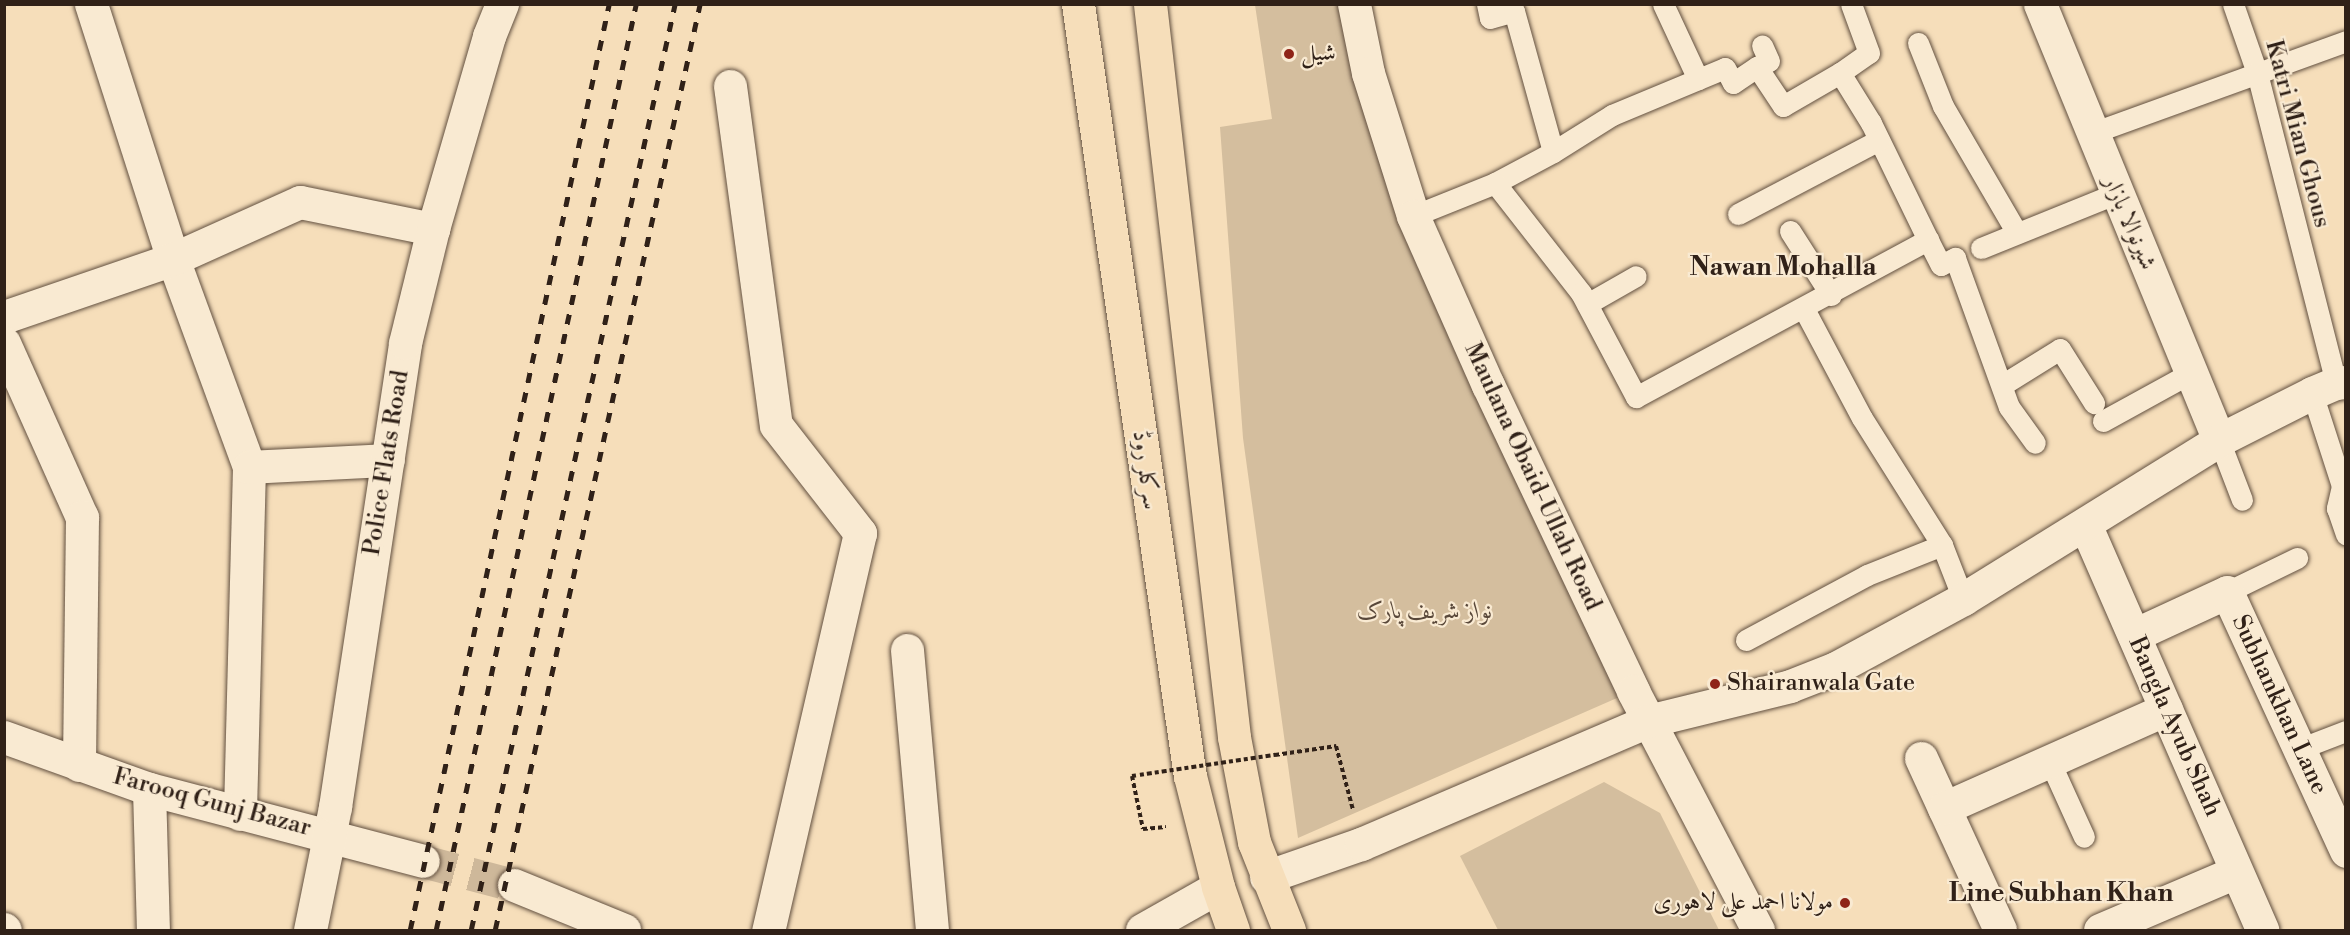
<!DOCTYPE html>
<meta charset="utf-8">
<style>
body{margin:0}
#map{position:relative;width:2350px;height:935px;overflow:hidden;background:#f6deba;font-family:"Libre Bodoni",Amiri,serif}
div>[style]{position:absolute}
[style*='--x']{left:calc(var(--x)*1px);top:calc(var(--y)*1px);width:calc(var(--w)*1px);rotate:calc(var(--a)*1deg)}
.green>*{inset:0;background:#d4be9e}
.street-tunnel>*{height:33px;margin-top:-16.5px;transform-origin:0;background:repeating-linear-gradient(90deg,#ceb89a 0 33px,transparent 0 49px)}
.path>*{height:4px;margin-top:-2px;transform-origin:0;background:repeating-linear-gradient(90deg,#302118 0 4.5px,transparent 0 7.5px)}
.roads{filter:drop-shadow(0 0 2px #625040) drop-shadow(0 0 2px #625040)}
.lane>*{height:21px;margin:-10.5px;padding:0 10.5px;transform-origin:10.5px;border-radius:10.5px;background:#f9ead2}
.street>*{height:33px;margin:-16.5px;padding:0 16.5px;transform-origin:16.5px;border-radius:16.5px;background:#f9ead2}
.secondary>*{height:33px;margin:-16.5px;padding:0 16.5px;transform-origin:16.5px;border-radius:16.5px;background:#f9ead2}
.primary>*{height:33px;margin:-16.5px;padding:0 16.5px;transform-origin:16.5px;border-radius:16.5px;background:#f6deba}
.rail>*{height:4.5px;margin-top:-2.25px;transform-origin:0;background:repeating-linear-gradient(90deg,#302118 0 10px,transparent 0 20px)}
.path-bridge>*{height:4px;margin-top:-2px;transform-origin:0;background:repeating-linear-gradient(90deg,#302118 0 4.5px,transparent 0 7.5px)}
.dots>*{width:16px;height:16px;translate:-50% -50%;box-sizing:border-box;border:3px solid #f9ead2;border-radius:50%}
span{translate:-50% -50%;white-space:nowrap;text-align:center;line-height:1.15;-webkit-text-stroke:4.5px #f9ead2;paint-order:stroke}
.poi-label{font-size:24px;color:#302118}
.left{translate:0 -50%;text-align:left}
.right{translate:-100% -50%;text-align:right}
.street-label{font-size:24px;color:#302118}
.park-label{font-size:24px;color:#59483a;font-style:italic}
.neighbourhood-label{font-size:26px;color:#302118;font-weight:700}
.frame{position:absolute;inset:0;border:6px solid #302118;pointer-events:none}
</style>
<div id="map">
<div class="green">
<div style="clip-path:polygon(1255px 5px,1354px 5px,1413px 216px,1633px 691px,1298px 838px,1243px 438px,1220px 127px,1272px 119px)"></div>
<div style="clip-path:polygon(1604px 782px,1660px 813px,1719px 930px,1498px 930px,1460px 856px)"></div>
</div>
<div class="street-tunnel">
<div style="--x:423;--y:861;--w:94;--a:14.8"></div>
</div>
<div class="path">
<div style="--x:1275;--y:755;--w:62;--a:-8.4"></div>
<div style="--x:1336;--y:746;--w:66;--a:75.1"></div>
<div style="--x:1132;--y:776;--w:54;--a:78.3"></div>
<div style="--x:1143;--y:829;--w:23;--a:-5"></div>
</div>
<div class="roads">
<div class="lane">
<div style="--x:1487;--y:4;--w:14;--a:78"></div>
<div style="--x:1490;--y:18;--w:25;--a:-16"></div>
<div style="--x:1514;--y:11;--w:146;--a:74.5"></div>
<div style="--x:1663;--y:4;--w:83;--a:65"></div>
<div style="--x:2233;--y:4;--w:73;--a:70.8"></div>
<div style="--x:2257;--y:73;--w:320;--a:75.7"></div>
<div style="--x:1918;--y:43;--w:68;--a:68.4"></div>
<div style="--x:1943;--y:106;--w:147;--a:59.8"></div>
<div style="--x:1757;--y:67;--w:13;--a:-27"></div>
<div style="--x:1769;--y:61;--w:17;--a:-114"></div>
<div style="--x:1840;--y:73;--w:35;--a:-35"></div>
<div style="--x:1869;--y:53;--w:52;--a:-110.2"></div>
<div style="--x:2092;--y:133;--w:270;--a:-19.9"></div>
<div style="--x:1495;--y:183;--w:66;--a:-28.1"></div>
<div style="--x:1553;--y:152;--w:70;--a:-32.1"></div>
<div style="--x:1612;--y:115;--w:122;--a:-22.6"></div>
<div style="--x:1725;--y:68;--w:17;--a:62"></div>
<div style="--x:1733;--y:83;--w:29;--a:-34"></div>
<div style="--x:1757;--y:67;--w:47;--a:56.3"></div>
<div style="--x:1783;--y:106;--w:66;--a:-30.1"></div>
<div style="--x:1840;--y:73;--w:59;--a:58.2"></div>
<div style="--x:1871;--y:123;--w:130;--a:64"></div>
<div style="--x:1738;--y:214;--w:159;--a:-27.7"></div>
<div style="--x:1413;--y:216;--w:88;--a:-21.9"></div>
<div style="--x:1495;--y:183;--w:140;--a:52"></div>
<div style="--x:1581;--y:293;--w:118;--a:62.1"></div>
<div style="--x:1636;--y:397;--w:332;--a:-28.3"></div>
<div style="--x:1928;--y:240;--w:28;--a:63"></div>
<div style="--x:1941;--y:265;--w:16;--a:-27"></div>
<div style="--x:1955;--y:258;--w:158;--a:70.1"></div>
<div style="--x:2009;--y:407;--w:44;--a:54.2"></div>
<div style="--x:1790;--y:231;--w:76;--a:57.4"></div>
<div style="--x:1981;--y:248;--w:147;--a:-22"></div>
<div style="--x:1587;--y:304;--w:56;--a:-29.7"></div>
<div style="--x:1804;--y:309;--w:123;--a:62"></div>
<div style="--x:1862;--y:418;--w:150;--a:57.8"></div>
<div style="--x:1942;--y:545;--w:58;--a:68.7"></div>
<div style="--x:2002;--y:385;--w:68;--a:-31.8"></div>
<div style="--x:2060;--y:349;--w:64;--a:57.8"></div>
<div style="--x:2312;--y:393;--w:98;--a:72.1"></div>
<div style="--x:2342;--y:486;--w:23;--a:103"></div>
<div style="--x:2337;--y:508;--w:28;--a:71"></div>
<div style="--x:2103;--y:421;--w:102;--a:-28.8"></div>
<div style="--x:2219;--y:440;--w:64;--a:69"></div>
<div style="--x:2227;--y:592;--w:78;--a:-25.9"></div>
<div style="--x:1746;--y:640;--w:137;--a:-28.2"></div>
<div style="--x:1867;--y:575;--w:81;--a:-21.8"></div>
<div style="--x:2299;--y:749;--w:50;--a:-21"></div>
<div style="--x:2050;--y:762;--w:82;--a:65.6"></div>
</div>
<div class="street">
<div style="--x:91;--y:4;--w:268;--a:72.2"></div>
<div style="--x:173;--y:259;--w:221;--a:69.9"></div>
<div style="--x:249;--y:467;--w:347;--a:91.5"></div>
<div style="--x:1354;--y:4;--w:70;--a:78.5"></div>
<div style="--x:1368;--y:73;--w:150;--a:72.5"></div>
<div style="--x:1413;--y:216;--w:185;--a:66.1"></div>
<div style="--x:1488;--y:385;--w:339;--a:64.6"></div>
<div style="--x:1633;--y:691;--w:270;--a:62.4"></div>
<div style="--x:2040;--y:4;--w:471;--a:67.7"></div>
<div style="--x:730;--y:86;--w:342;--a:82.3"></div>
<div style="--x:776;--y:425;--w:137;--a:52.1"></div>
<div style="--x:860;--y:533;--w:408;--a:103"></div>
<div style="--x:4;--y:317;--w:179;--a:-18.9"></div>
<div style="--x:173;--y:259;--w:139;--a:-24.2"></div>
<div style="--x:300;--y:202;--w:136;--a:11.5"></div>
<div style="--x:4;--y:343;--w:191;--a:65.9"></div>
<div style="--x:82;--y:517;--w:248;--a:90.7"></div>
<div style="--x:249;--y:467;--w:139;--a:-2.9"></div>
<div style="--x:2085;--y:524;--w:443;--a:66.4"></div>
<div style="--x:2134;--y:635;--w:102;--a:-24.8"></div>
<div style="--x:2227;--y:592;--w:285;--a:65.3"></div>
<div style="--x:907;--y:650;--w:281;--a:84.9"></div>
<div style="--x:4;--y:737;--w:154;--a:19.7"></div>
<div style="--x:149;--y:789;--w:283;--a:14.7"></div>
<div style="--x:1921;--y:758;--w:189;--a:65.3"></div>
<div style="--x:149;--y:789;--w:141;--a:88.4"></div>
<div style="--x:1944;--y:808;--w:243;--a:-24"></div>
<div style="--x:1266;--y:877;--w:101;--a:-19.2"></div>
<div style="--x:1361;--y:844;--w:312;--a:-23.2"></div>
<div style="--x:1648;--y:721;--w:146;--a:-13.8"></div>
<div style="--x:1790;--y:686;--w:49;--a:-21.4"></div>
<div style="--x:1836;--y:668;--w:145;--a:-28.5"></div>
<div style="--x:1963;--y:599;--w:301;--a:-31.8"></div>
<div style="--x:2219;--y:440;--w:104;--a:-26.8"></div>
<div style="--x:2312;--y:393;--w:26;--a:-23"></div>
<div style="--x:2336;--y:383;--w:10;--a:-6"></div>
<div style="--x:514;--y:885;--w:119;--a:22.2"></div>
<div style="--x:4;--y:929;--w:1;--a:45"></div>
<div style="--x:1142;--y:930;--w:87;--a:-29.5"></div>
<div style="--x:2100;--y:930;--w:148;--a:-23.1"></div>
</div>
<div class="secondary">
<div style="--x:310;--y:930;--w:126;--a:-78.5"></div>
<div style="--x:335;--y:807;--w:469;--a:-81.4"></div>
<div style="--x:405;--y:343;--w:117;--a:-76.2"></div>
<div style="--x:433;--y:229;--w:201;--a:-73.8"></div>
<div style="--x:489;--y:36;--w:35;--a:-68"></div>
</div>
<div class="primary">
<div style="--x:1078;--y:4;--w:780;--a:81.75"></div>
<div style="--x:1190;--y:776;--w:114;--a:75.8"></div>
<div style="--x:1218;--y:887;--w:46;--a:70.8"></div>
<div style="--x:1150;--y:4;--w:738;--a:83.46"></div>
<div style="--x:1234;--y:737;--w:107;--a:79.2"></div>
<div style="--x:1254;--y:842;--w:95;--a:68.3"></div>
</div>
</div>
<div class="rail">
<div style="--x:410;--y:930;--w:947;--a:-77.87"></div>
<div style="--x:436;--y:930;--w:947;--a:-77.81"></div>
<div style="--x:471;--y:930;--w:948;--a:-77.58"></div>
<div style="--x:495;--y:930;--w:948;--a:-77.52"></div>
</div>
<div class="path-bridge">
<div style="--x:1132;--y:776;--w:145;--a:-8.4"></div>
</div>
<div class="dots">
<div style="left:1289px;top:54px;background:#8f2418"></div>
<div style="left:1715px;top:684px;background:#8f2418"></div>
<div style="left:1845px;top:903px;background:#8f2418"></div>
</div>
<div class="poi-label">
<span class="left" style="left:1301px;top:54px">شیل</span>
<span class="left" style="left:1727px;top:684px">Shairanwala Gate</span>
<span class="right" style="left:1833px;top:903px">مولانا احمد علی لاہوری</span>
</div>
<div class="street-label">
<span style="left:2297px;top:134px;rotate:75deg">Katri Mian Ghous</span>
<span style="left:2129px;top:223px;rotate:67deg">شیرنوالا بازار</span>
<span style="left:387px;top:463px;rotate:-81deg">Police Flats Road</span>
<span style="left:1145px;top:470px;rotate:82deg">سرکلر روڈ</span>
<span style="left:1532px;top:477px;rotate:65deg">Maulana Obaid-Ullah Road</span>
<span style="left:2279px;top:705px;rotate:65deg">Subhankhan Lane</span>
<span style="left:2174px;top:727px;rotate:66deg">Bangla Ayub Shah</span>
<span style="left:212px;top:803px;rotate:15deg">Farooq Gunj Bazar</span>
</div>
<div class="park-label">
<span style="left:1425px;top:612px">نواز شریف پارک</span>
</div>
<div class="neighbourhood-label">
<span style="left:1783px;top:268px">Nawan Mohalla</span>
<span style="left:2061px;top:894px">Line Subhan Khan</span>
</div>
<div class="frame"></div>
</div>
